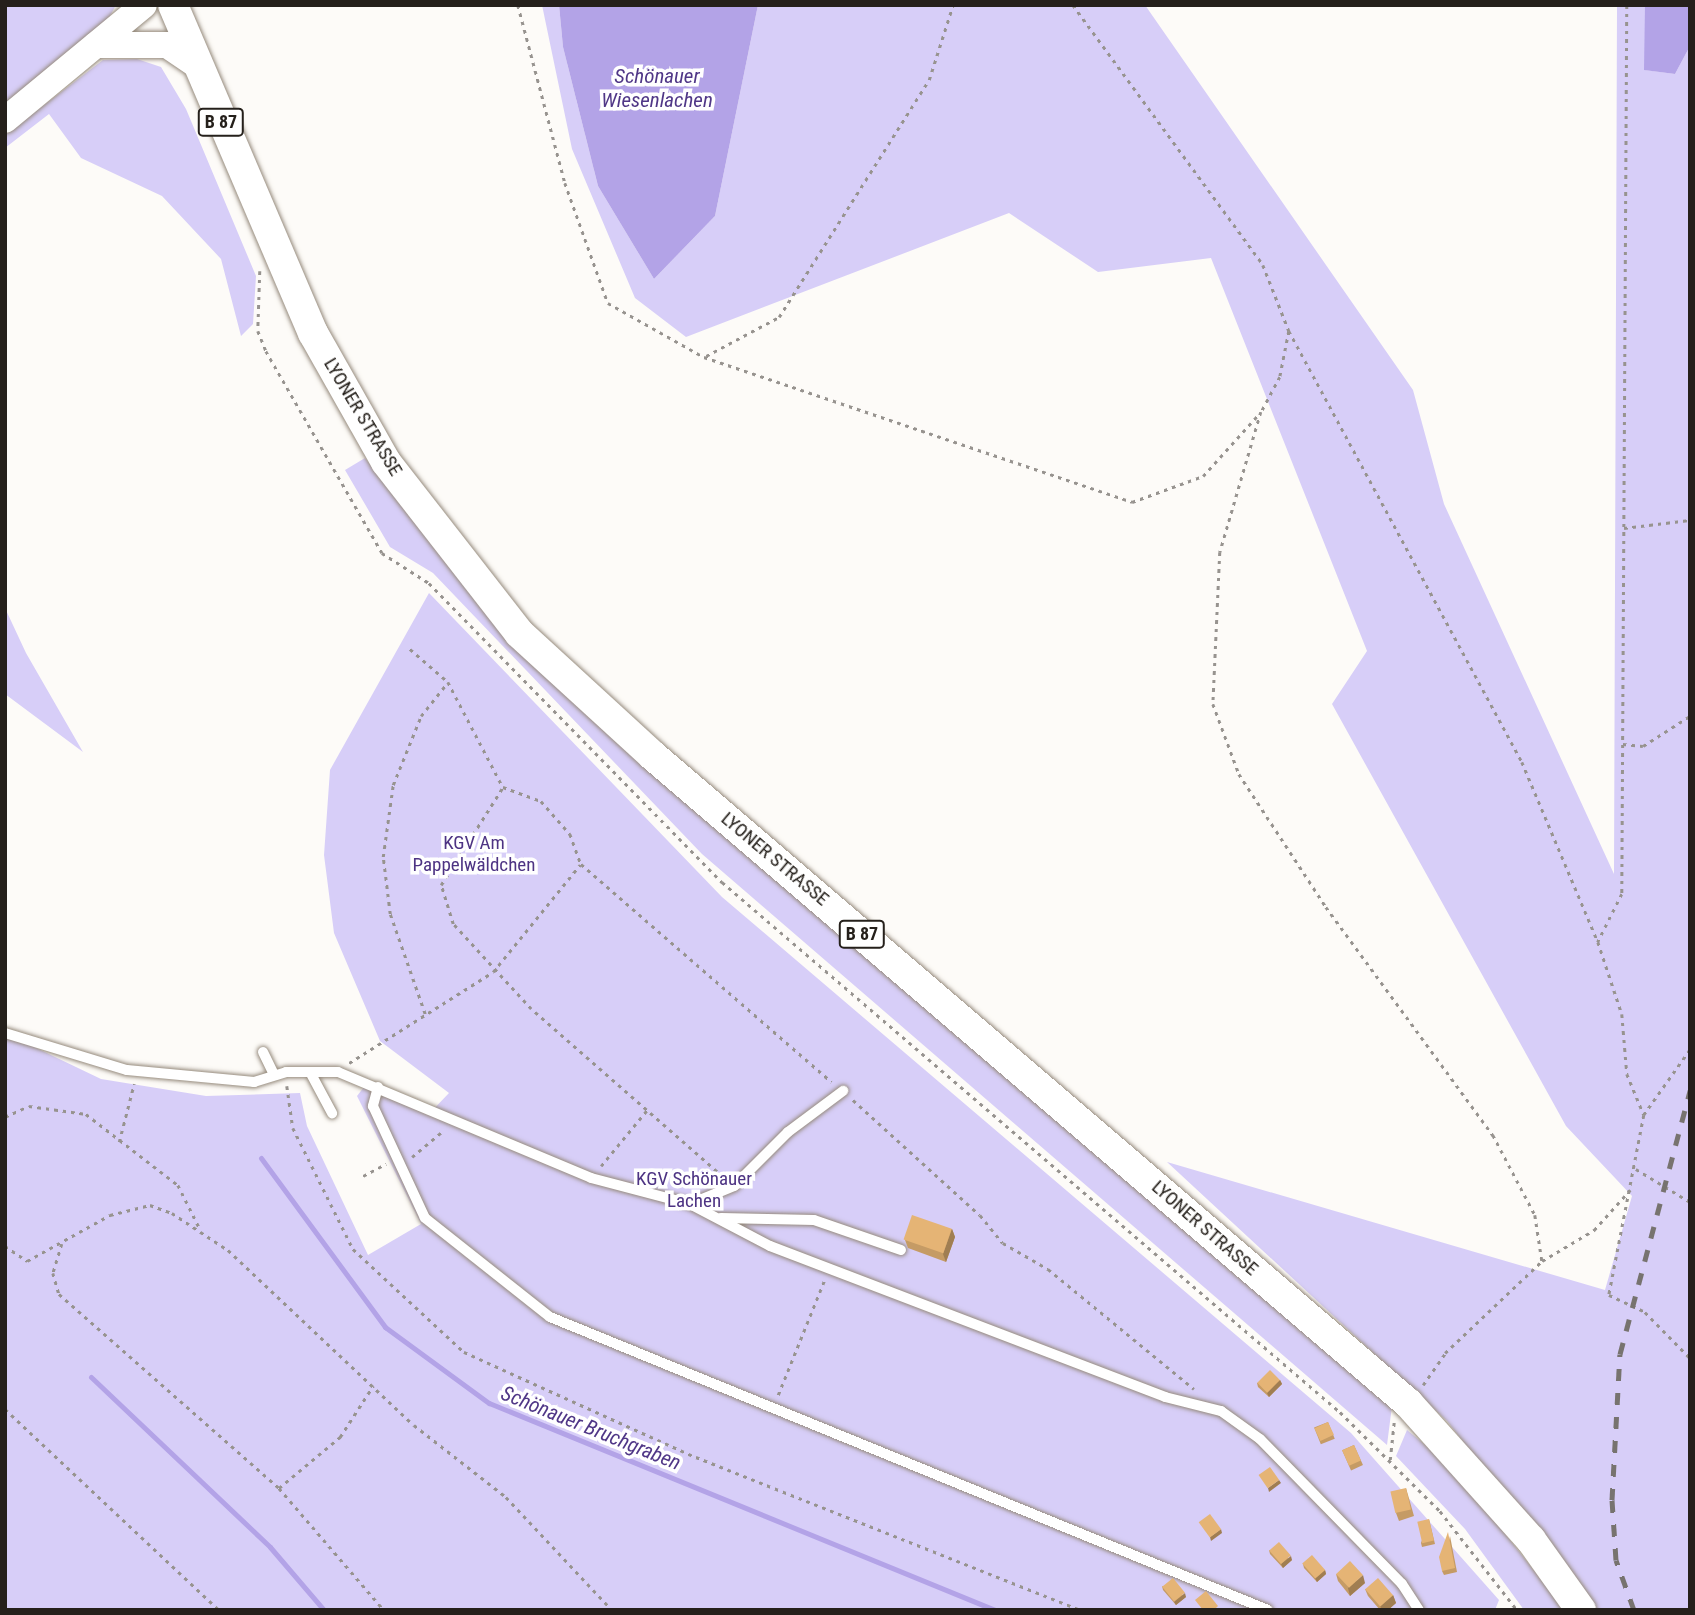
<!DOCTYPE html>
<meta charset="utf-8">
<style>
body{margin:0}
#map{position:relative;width:1695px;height:1615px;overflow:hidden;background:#fdfbf8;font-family:"Roboto Condensed",sans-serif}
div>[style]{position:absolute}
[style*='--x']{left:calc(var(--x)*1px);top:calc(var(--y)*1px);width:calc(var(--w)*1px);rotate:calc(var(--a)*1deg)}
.green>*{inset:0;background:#d7cef8}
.water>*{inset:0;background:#b3a3e7}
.stream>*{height:5px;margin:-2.5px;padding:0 2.5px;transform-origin:2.5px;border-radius:2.5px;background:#b3a3e7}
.path>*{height:2.5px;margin-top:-1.25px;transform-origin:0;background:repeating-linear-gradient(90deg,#97938f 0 3.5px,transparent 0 8.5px)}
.roads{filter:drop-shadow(0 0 2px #968b7d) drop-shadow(0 0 2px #968b7d)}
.lane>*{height:10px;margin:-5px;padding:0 5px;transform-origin:5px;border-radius:5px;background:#fff}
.secondary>*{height:26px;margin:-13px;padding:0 13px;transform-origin:13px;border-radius:13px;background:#fff}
.primary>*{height:30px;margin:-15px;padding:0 15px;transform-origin:15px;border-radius:15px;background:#fff}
.rail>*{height:5px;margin-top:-2.5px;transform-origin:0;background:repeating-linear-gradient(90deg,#77736f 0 12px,transparent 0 24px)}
.wall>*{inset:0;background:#c59b65;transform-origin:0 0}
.shaded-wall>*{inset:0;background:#a07e52}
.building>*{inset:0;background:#e5b475;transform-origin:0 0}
span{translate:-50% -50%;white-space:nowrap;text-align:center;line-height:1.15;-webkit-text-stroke:7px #fff;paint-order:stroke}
.shield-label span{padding:2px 5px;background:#fff;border:2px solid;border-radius:5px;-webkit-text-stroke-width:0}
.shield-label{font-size:18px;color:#25201b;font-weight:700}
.street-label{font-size:19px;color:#25201b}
.park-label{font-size:19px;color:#4d3383}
.water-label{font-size:21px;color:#503787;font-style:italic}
.frame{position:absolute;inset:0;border:7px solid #25201b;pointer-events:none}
</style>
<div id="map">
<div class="green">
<div style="clip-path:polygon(5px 5px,116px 5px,105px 25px,5px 103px)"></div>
<div style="clip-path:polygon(542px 5px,559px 5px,563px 47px,598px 186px,654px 279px,715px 216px,758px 5px,1145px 5px,1413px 390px,1444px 504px,1614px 874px,1617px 5px,1645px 5px,1645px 70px,1675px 74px,1690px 46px,1690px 1610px,1595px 1610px,1447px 1421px,1167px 1162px,1605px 1290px,1632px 1196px,1566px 1126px,1332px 704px,1367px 651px,1211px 258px,1098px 272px,1009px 213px,686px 337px,635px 298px,572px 149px)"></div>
<div style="clip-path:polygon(137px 59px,161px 67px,186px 109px,256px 276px,253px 324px,241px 336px,221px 259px,162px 196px,81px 158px,49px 114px,5px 148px,5px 135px,103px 60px)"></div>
<div style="clip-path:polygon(365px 458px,475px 599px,1392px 1406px,1387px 1445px,702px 854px,433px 573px,390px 547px,345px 470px)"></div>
<div style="clip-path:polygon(429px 593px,722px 897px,1351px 1433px,1499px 1600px,1495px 1610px,5px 1610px,5px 1033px,101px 1079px,206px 1096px,300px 1093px,307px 1126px,368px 1255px,421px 1224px,357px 1096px,364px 1087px,428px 1115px,449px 1093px,380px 1041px,334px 933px,324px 855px,330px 770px)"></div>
<div style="clip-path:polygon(5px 608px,26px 653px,83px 752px,5px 694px)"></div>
<div style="clip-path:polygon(1407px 1430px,1453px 1468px,1565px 1610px,1524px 1610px,1465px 1529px,1396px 1456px)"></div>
</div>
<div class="water">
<div style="clip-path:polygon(559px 5px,758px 5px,715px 216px,654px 279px,598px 186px,563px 47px)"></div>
<div style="clip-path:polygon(1645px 5px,1690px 5px,1690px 46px,1675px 74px,1644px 70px)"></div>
</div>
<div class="stream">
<div style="--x:261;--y:1158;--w:210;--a:53.7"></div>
<div style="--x:385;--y:1327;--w:129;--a:36.2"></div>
<div style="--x:489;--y:1403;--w:547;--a:22.25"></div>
<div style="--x:91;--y:1377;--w:247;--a:43.5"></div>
<div style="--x:270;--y:1547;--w:83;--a:49.4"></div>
</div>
<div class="path">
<div style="--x:518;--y:5;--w:184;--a:75.2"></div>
<div style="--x:565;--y:183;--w:127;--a:70.3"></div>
<div style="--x:608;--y:303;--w:110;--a:29.4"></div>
<div style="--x:704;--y:357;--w:452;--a:18.7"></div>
<div style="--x:1132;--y:502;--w:76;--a:-20.1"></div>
<div style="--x:1203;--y:476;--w:84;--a:-47.9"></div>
<div style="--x:1073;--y:5;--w:322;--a:53.8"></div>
<div style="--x:1263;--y:265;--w:71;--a:68.5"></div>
<div style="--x:1289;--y:331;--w:47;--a:101.1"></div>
<div style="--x:1280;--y:377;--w:40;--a:118"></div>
<div style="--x:1261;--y:412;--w:146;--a:106.3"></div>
<div style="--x:1220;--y:552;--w:152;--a:92.6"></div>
<div style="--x:1213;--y:704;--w:75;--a:69.6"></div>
<div style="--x:1239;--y:774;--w:159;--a:56.8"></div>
<div style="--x:1326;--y:907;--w:283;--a:53.8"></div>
<div style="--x:1493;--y:1135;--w:90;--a:62.3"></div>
<div style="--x:1535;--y:1215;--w:47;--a:81.3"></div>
<div style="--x:1627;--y:5;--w:889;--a:90.32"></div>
<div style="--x:1622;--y:894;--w:54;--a:116.6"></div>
<div style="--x:1598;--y:942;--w:76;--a:71.6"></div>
<div style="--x:1622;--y:1014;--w:60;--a:85.2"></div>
<div style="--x:1627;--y:1074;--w:44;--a:67.5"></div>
<div style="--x:260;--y:271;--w:60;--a:91.9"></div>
<div style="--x:258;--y:331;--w:22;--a:68"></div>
<div style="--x:266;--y:351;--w:233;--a:60.1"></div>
<div style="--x:382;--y:553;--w:56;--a:32.6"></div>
<div style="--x:429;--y:583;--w:419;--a:45.6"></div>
<div style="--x:722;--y:882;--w:814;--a:40.62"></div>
<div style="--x:1340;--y:1412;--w:141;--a:44.7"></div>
<div style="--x:1440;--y:1511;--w:125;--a:52.1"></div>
<div style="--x:1289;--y:331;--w:490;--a:61.6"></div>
<div style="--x:1522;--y:762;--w:195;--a:67.1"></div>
<div style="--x:706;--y:356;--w:83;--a:-28.1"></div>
<div style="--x:779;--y:317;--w:280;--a:-57.7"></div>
<div style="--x:929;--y:80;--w:79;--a:-72.3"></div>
<div style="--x:1624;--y:528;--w:66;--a:-6.9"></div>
<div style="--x:410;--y:649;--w:50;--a:41"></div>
<div style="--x:448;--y:682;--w:119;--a:62.4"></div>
<div style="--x:1623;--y:744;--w:20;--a:6"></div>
<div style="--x:1643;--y:746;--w:56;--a:-32.6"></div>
<div style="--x:425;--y:1014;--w:106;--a:-109.3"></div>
<div style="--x:390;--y:914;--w:57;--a:-97"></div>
<div style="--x:383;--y:857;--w:73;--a:-82.1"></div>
<div style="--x:393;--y:785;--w:74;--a:-67.9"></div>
<div style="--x:421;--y:716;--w:43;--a:-51.5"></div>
<div style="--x:1690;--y:1050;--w:80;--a:125.3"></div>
<div style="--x:1644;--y:1115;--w:183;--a:101"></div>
<div style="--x:1609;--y:1295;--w:40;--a:25"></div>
<div style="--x:1645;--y:1312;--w:64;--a:45.6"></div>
<div style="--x:349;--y:1063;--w:170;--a:-32.3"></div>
<div style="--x:493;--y:972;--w:138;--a:-50.9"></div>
<div style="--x:287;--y:1086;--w:42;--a:81.9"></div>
<div style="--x:293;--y:1128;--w:135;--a:63.6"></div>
<div style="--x:353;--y:1249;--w:151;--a:42.9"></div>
<div style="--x:464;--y:1352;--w:255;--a:24.4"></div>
<div style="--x:696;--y:1457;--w:413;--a:21.7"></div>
<div style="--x:853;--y:1100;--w:171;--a:42.2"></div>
<div style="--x:980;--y:1215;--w:36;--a:51"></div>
<div style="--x:1003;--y:1243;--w:52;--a:30"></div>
<div style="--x:1048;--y:1269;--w:189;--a:39.4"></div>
<div style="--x:5;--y:1117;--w:26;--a:-25"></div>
<div style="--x:29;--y:1106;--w:58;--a:8"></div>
<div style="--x:86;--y:1114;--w:116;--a:37.7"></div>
<div style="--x:178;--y:1185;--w:51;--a:63.4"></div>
<div style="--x:119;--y:1142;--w:60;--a:-75.5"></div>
<div style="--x:412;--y:1157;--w:42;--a:-40.2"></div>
<div style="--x:601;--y:1166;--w:74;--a:-50.5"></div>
<div style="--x:1636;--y:1169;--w:63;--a:31.4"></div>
<div style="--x:363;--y:1176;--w:26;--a:-28"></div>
<div style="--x:723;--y:1177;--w:255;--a:-138.8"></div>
<div style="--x:531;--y:1009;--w:115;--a:-132.5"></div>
<div style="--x:453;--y:924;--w:41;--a:-107.1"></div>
<div style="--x:441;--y:885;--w:116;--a:-57.7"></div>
<div style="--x:503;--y:787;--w:40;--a:20.2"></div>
<div style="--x:541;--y:801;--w:44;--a:48.7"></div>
<div style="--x:570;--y:834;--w:32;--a:70"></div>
<div style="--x:581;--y:864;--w:332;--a:41"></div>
<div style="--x:62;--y:1244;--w:30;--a:107"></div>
<div style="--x:53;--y:1273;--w:22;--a:74"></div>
<div style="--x:59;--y:1294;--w:293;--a:41.4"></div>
<div style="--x:279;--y:1488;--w:161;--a:49.3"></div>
<div style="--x:5;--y:1246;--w:27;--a:34"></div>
<div style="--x:27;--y:1261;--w:95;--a:-29"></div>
<div style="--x:110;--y:1215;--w:41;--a:-14"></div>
<div style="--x:150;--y:1205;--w:23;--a:20"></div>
<div style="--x:172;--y:1213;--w:67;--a:33.5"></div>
<div style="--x:228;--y:1250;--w:255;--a:43.3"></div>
<div style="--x:414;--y:1425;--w:117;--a:38"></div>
<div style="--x:506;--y:1497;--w:155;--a:46.8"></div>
<div style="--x:1423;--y:1385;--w:39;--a:-55"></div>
<div style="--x:1445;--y:1353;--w:134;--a:-43.5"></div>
<div style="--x:1542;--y:1261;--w:61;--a:-30.8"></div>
<div style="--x:1594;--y:1230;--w:54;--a:-48"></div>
<div style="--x:778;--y:1395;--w:123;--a:-68"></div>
<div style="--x:5;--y:1409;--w:294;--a:43.2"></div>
<div style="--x:1390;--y:1460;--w:38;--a:-84"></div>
<div style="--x:279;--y:1488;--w:80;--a:-39.9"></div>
<div style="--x:340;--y:1437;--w:61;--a:-57.1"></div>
<div style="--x:1493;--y:1610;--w:4;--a:0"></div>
</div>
<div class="roads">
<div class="lane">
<div style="--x:5;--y:1033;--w:127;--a:16.9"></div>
<div style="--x:127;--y:1070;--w:128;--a:5.4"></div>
<div style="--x:254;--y:1082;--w:34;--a:-17"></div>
<div style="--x:286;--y:1072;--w:52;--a:0"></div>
<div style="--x:338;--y:1072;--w:274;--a:22.7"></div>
<div style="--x:591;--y:1178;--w:102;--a:14.7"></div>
<div style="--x:690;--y:1204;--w:90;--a:27.7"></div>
<div style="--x:770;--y:1246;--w:423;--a:20.9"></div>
<div style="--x:1165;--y:1397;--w:58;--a:14"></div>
<div style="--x:1221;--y:1411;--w:48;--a:35.7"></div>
<div style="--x:1260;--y:1439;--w:203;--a:45.6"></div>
<div style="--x:1402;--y:1584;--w:31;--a:57"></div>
<div style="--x:263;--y:1052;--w:25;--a:64"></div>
<div style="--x:310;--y:1072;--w:47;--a:61.8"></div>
<div style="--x:378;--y:1087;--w:20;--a:105"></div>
<div style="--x:373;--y:1106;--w:123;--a:65.1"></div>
<div style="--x:425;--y:1218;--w:159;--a:38.4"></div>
<div style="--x:550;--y:1317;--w:775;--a:22.2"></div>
<div style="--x:690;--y:1204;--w:48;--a:-22.2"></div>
<div style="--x:734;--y:1186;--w:76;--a:-45"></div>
<div style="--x:788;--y:1132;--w:69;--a:-36.7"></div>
<div style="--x:721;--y:1218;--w:93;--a:1.2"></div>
<div style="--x:814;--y:1220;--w:92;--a:19"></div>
</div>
<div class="secondary">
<div style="--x:96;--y:45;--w:71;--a:0"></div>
<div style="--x:167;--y:45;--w:36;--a:34"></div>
<div style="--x:5;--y:120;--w:180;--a:-39.6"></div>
</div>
<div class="primary">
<div style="--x:173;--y:5;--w:357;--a:66.9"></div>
<div style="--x:313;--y:333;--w:148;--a:60.5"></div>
<div style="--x:386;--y:462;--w:217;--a:52.1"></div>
<div style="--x:519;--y:633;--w:180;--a:42.5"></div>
<div style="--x:652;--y:755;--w:996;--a:40.6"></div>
<div style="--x:1408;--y:1403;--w:184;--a:48.1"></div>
<div style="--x:1531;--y:1540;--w:86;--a:54.5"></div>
</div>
</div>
<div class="rail">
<div style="--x:1634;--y:1610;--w:53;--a:-109.8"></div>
<div style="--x:1616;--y:1560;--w:60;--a:-93.8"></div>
<div style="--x:1612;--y:1500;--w:146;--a:-86.9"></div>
<div style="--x:1620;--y:1354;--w:273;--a:-75.1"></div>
</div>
<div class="wall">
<div style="clip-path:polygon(952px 1229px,955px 1237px,946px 1262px,908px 1248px,905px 1240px)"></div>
<div style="clip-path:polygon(1280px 1380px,1282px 1384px,1269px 1397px,1258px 1387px,1257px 1383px)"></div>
<div style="left:1328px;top:1422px;width:18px;height:15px;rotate:68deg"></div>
<div style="left:1354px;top:1445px;width:22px;height:13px;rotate:66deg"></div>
<div style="clip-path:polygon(1406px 1488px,1414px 1516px,1399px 1521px,1396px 1513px)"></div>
<div style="clip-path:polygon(1429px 1519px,1435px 1544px,1422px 1547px,1421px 1543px)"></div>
<div style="clip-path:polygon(1450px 1536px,1457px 1572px,1444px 1575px,1442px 1571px)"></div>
<div style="clip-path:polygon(1269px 1550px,1292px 1560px,1283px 1568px,1270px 1554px)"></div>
<div style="clip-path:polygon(1303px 1564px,1325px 1570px,1326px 1574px,1317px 1582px,1304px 1568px)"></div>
<div style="clip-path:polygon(1336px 1574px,1365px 1583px,1350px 1596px,1338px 1581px)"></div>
<div style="clip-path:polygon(1162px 1586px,1186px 1597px,1176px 1605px,1163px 1590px)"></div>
<div style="clip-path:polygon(1365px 1589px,1393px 1595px,1396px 1603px,1388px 1610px,1380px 1610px,1368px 1596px)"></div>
</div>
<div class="shaded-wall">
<div style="clip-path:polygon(952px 1229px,955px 1237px,946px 1262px,943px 1254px)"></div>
<div style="clip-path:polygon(1280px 1380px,1282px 1384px,1269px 1397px,1267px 1393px)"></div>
<div style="clip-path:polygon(1279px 1480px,1281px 1483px,1269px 1492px,1268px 1488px)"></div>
<div style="clip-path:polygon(1221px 1529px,1222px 1533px,1211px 1541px,1210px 1537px)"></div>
<div style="clip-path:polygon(1291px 1556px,1292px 1560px,1283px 1568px,1281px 1564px)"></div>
<div style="clip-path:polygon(1325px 1570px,1326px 1574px,1317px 1582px,1315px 1578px)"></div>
<div style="clip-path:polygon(1363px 1575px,1365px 1583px,1350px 1596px,1348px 1588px)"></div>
<div style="clip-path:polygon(1185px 1593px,1186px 1597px,1176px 1605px,1174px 1602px)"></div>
<div style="clip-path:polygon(1393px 1595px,1396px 1603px,1388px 1610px,1382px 1610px,1380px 1606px)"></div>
</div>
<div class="building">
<div style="left:912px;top:1215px;width:42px;height:26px;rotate:19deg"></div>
<div style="left:1270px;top:1370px;width:14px;height:18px;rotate:45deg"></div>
<div style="left:1328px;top:1422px;width:14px;height:15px;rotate:65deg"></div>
<div style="left:1354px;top:1445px;width:17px;height:13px;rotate:66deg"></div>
<div style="left:1270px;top:1467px;width:16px;height:14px;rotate:55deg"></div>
<div style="left:1406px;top:1488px;width:22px;height:16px;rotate:77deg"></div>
<div style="left:1210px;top:1514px;width:19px;height:14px;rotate:54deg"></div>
<div style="left:1429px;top:1519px;width:22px;height:12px;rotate:77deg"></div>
<div style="clip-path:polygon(1448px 1532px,1455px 1568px,1442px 1571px,1439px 1557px)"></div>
<div style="left:1279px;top:1542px;width:18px;height:13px;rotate:49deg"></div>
<div style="left:1312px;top:1555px;width:20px;height:13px;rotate:49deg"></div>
<div style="left:1350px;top:1561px;width:19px;height:19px;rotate:47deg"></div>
<div style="left:1173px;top:1578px;width:19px;height:14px;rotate:51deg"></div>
<div style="left:1378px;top:1578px;width:23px;height:17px;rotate:49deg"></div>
<div style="clip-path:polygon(1206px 1591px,1218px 1606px,1214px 1610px,1203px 1610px,1195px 1600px)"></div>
</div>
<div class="shield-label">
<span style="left:221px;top:122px">B 87</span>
<span style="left:862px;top:934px">B 87</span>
</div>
<div class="street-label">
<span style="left:363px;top:417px;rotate:59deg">LYONER STRASSE</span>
<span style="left:775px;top:859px;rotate:40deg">LYONER STRASSE</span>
<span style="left:1205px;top:1228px;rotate:41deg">LYONER STRASSE</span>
</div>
<div class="park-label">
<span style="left:474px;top:854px">KGV Am<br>Pappelwäldchen</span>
<span style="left:694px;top:1190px">KGV Schönauer<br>Lachen</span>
</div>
<div class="water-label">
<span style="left:657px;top:88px">Schönauer<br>Wiesenlachen</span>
<span style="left:591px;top:1428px;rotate:22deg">Schönauer Bruchgraben</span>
</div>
<div class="frame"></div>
</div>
